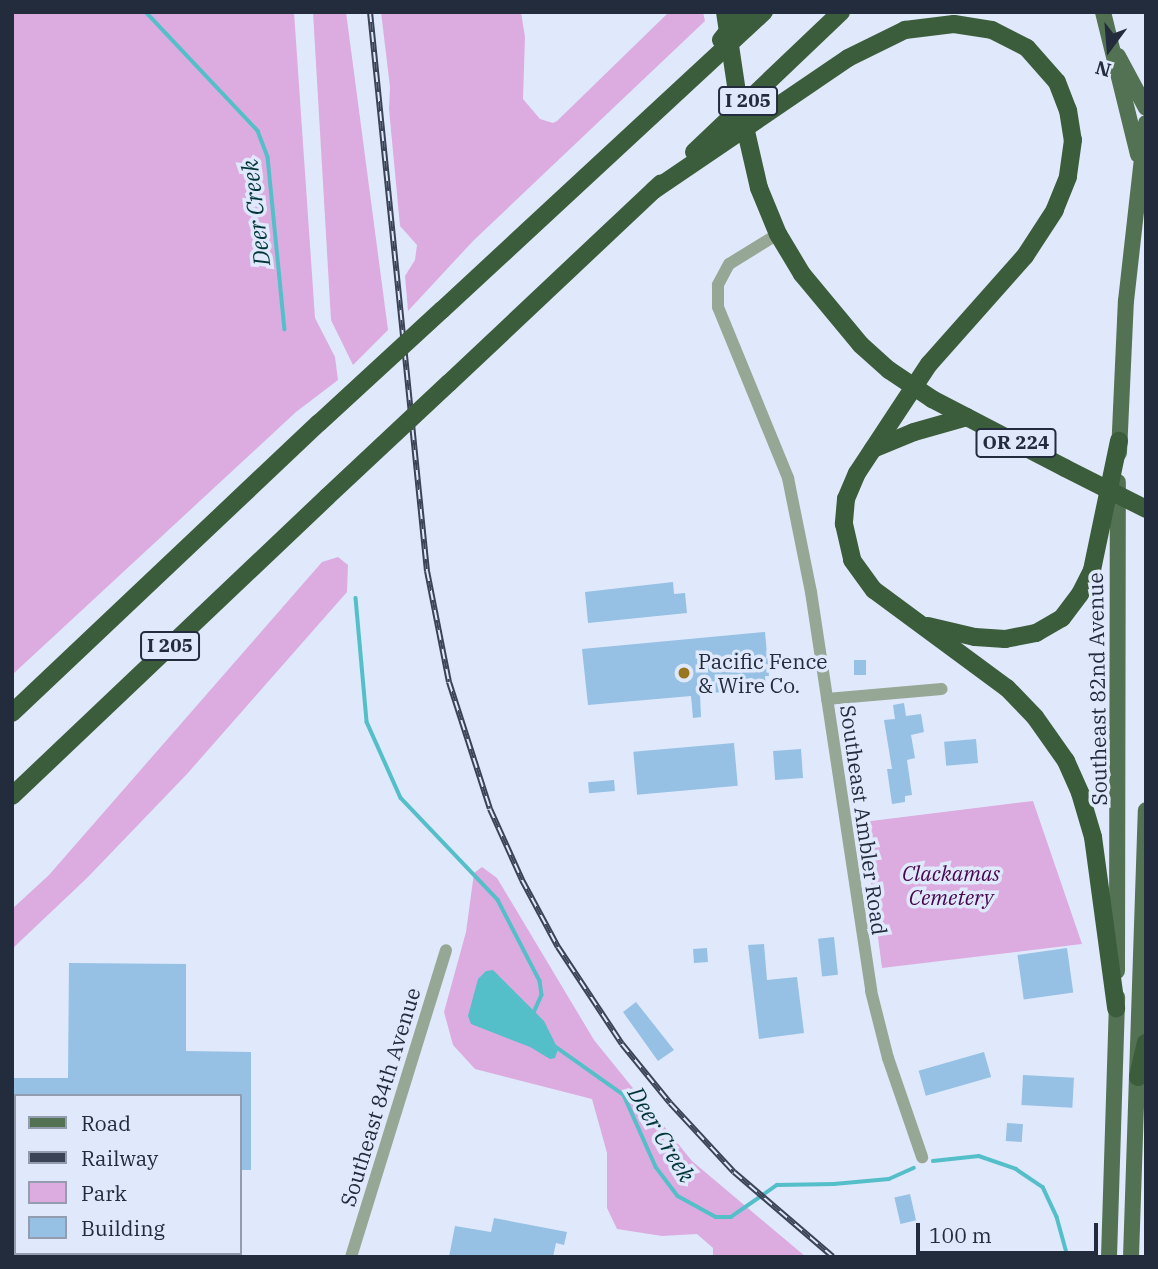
<!DOCTYPE html>
<style>
body{margin:0}
#map{position:relative;width:1158px;height:1269px;overflow:hidden;background:#dfe9fb;font-family:"IBM Plex Serif",serif}
div>[style]{position:absolute}
[style*='--x']{left:calc(var(--x)*1px);top:calc(var(--y)*1px);width:calc(var(--w)*1px);rotate:calc(var(--a)*1deg)}
.green>*{inset:0;background:#dcace0}
.water>*{inset:0;background:#55bfc9}
.stream>*{height:3.5px;margin:-1.75px;padding:0 1.75px;transform-origin:1.75px;border-radius:1.75px;background:#55bfc9}
.building>*{inset:0;background:#96c0e4;transform-origin:0 0}
.minor>*{height:12px;margin:-6px;padding:0 6px;transform-origin:6px;border-radius:6px;background:#97a796}
.major>*{height:16px;margin:-8px;padding:0 8px;transform-origin:8px;border-radius:8px;background:#537153}
.highway>*{height:18px;margin:-9px;padding:0 9px;transform-origin:9px;border-radius:9px;background:#3b5d3b}
.rail>*{height:6px;margin-top:-3px;transform-origin:0;background:repeating-linear-gradient(90deg,#dfe9fb 0 10px,#3b4456 0 20px);box-sizing:border-box;border-block:2px solid #3b4456}
.highway-bridge>*{height:18px;margin:-9px;padding:0 9px;transform-origin:9px;border-radius:9px;background:#3b5d3b}
.dots>*{width:19px;height:19px;translate:-50% -50%;box-sizing:border-box;border:4px solid #dfe9fb;border-radius:50%}
span{translate:-50% -50%;white-space:nowrap;text-align:center;line-height:1.15;-webkit-text-stroke:7px #dfe9fb;paint-order:stroke}
.shield-label span{padding:2px 5px;background:#dfe9fb;border:2px solid;border-radius:5px;-webkit-text-stroke-width:0}
.shield-label{font-size:19px;color:#232c3d;font-weight:700}
.poi-label{font-size:21px;color:#232c3d}
.left{translate:0 -50%;text-align:left}
.street-label{font-size:21px;color:#232c3d}
.park-label{font-size:21px;color:#47054d;font-style:italic}
.water-label{font-size:23px;color:#003539;font-style:italic}
.frame{position:absolute;inset:0;border:14px solid #232c3d;pointer-events:none}
.legend{position:absolute;left:14px;top:1094px;width:228px;height:161px;box-sizing:border-box;background:#dfe9fb;border:2px solid #949daf;margin:0;padding:9px 12px;list-style:none;font-size:21px;color:#232c3d}
.legend li{display:flex;align-items:center;gap:14px;height:35px}
.legend b{width:35px;border:2px solid #949daf}
.north{position:absolute;left:1074px;top:14px;width:70px;height:70px;-webkit-text-stroke:5px #dfe9fb;paint-order:stroke;rotate:196deg;font-size:19px;font-weight:700;line-height:28px;text-align:center;color:#232c3d}
.north::after{content:'';display:block;margin:auto;width:24px;height:32px;background:#232c3d;clip-path:polygon(50% 0,100% 100%,50% 72%,0 100%)}
.scale{position:absolute;left:916px;top:1223px;width:182px;height:32px;box-sizing:border-box;border:4px solid #232c3d;border-top:0;padding-left:9px;font-size:21px;line-height:24px;white-space:nowrap;color:#232c3d;-webkit-text-stroke:5px #dfe9fb;paint-order:stroke}
</style>
<div id="map">
<div class="green">
<div style="clip-path:polygon(12px 12px,294px 12px,315px 318px,335px 357px,338px 380px,296px 412px,12px 675px)"></div>
<div style="clip-path:polygon(313px 12px,346px 12px,388px 330px,353px 365px,331px 320px)"></div>
<div style="clip-path:polygon(381px 12px,521px 12px,525px 37px,523px 99px,540px 119px,553px 123px,557px 121px,669px 12px,703px 12px,705px 21px,473px 241px,408px 311px,405px 276px,415px 260px,417px 245px,400px 226px,389px 109px,390px 87px)"></div>
<div style="clip-path:polygon(338px 557px,348px 565px,347px 592px,187px 774px,87px 878px,12px 949px,12px 909px,49px 875px,322px 562px)"></div>
<div style="clip-path:polygon(1033px 801px,1082px 944px,882px 968px,863px 822px)"></div>
<div style="clip-path:polygon(482px 867px,497px 878px,594px 1040px,692px 1161px,806px 1257px,713px 1257px,713px 1248px,697px 1234px,662px 1236px,617px 1229px,607px 1208px,607px 1153px,592px 1099px,475px 1069px,453px 1045px,444px 1012px,466px 932px,474px 873px)"></div>
</div>
<div class="water">
<div style="clip-path:polygon(493px 970px,544px 1021px,558px 1049px,555px 1058px,550px 1059px,530px 1047px,471px 1024px,468px 1016px,478px 979px,486px 971px)"></div>
</div>
<div class="stream">
<div style="--x:146;--y:12;--w:163;--a:46.7"></div>
<div style="--x:258;--y:131;--w:28;--a:69"></div>
<div style="--x:268;--y:157;--w:173;--a:84.4"></div>
<div style="--x:356;--y:598;--w:124;--a:84.9"></div>
<div style="--x:367;--y:722;--w:83;--a:65.9"></div>
<div style="--x:401;--y:798;--w:141;--a:46.4"></div>
<div style="--x:498;--y:900;--w:91;--a:62.6"></div>
<div style="--x:540;--y:981;--w:14;--a:82"></div>
<div style="--x:542;--y:995;--w:20;--a:114"></div>
<div style="--x:556;--y:1047;--w:83;--a:35.2"></div>
<div style="--x:624;--y:1095;--w:79;--a:66"></div>
<div style="--x:656;--y:1167;--w:36;--a:53"></div>
<div style="--x:678;--y:1196;--w:43;--a:28.9"></div>
<div style="--x:716;--y:1217;--w:15;--a:0"></div>
<div style="--x:731;--y:1217;--w:56;--a:-34.8"></div>
<div style="--x:777;--y:1185;--w:57;--a:-1"></div>
<div style="--x:834;--y:1184;--w:55;--a:-5.2"></div>
<div style="--x:889;--y:1179;--w:27;--a:-24"></div>
<div style="--x:933;--y:1161;--w:46;--a:-6.2"></div>
<div style="--x:979;--y:1156;--w:39;--a:19"></div>
<div style="--x:1016;--y:1169;--w:32;--a:34"></div>
<div style="--x:1043;--y:1187;--w:33;--a:65"></div>
<div style="--x:1057;--y:1217;--w:41;--a:74.6"></div>
</div>
<div class="building">
<div style="clip-path:polygon(673px 582px,674px 594px,685px 593px,687px 613px,588px 623px,585px 592px)"></div>
<div style="clip-path:polygon(765px 632px,769px 676px,765px 676px,766px 688px,700px 694px,701px 717px,693px 718px,691px 696px,588px 705px,582px 649px)"></div>
<div style="left:854px;top:660px;width:12px;height:15px"></div>
<div style="clip-path:polygon(904px 703px,906px 716px,921px 714px,924px 732px,911px 735px,915px 758px,907px 760px,912px 795px,905px 796px,905px 802px,892px 804px,887px 769px,892px 769px,884px 720px,895px 719px,893px 705px)"></div>
<div style="left:976px;top:739px;width:24px;height:32px;rotate:85deg"></div>
<div style="left:734px;top:743px;width:43px;height:101px;rotate:85deg"></div>
<div style="left:801px;top:749px;width:29px;height:28px;rotate:86deg"></div>
<div style="left:614px;top:780px;width:11px;height:26px;rotate:85deg"></div>
<div style="left:834px;top:937px;width:38px;height:16px;rotate:84deg"></div>
<div style="clip-path:polygon(764px 944px,767px 980px,797px 977px,804px 1033px,759px 1039px,748px 945px)"></div>
<div style="left:707px;top:948px;width:14px;height:14px;rotate:86deg"></div>
<div style="left:1067px;top:948px;width:45px;height:50px;rotate:82deg"></div>
<div style="clip-path:polygon(69px 963px,186px 964px,186px 1051px,251px 1052px,251px 1170px,240px 1170px,240px 1096px,12px 1096px,12px 1078px,68px 1078px)"></div>
<div style="clip-path:polygon(636px 1002px,674px 1050px,658px 1061px,623px 1012px)"></div>
<div style="left:984px;top:1052px;width:26px;height:68px;rotate:74deg"></div>
<div style="left:1023px;top:1075px;width:51px;height:30px;rotate:3deg"></div>
<div style="left:1007px;top:1123px;width:16px;height:18px;rotate:4deg"></div>
<div style="left:910px;top:1194px;width:27px;height:16px;rotate:77deg"></div>
<div style="clip-path:polygon(494px 1218px,567px 1232px,564px 1245px,556px 1243px,553px 1257px,449px 1257px,455px 1226px,491px 1232px)"></div>
</div>
<div class="minor">
<div style="--x:778;--y:234;--w:57;--a:148.5"></div>
<div style="--x:729;--y:264;--w:24;--a:118"></div>
<div style="--x:718;--y:285;--w:22;--a:90"></div>
<div style="--x:718;--y:307;--w:185;--a:67.7"></div>
<div style="--x:788;--y:478;--w:116;--a:78.6"></div>
<div style="--x:811;--y:592;--w:403;--a:81.4"></div>
<div style="--x:871;--y:991;--w:69;--a:75.8"></div>
<div style="--x:888;--y:1058;--w:105;--a:71"></div>
<div style="--x:827;--y:699;--w:115;--a:-5"></div>
<div style="--x:351;--y:1257;--w:321;--a:-72.8"></div>
</div>
<div class="major">
<div style="--x:1103;--y:12;--w:147;--a:76.2"></div>
<div style="--x:1118;--y:56;--w:59;--a:61.7"></div>
<div style="--x:1119;--y:453;--w:152;--a:-87.4"></div>
<div style="--x:1126;--y:301;--w:179;--a:-83.6"></div>
<div style="--x:1117;--y:971;--w:489;--a:-89.9"></div>
<div style="--x:1109;--y:1257;--w:260;--a:-88.2"></div>
<div style="--x:1131;--y:1257;--w:447;--a:-88.1"></div>
</div>
<div class="highway">
<div style="--x:721;--y:40;--w:36;--a:-51"></div>
<div style="--x:694;--y:152;--w:203;--a:-43.6"></div>
<div style="--x:759;--y:188;--w:50;--a:67.6"></div>
<div style="--x:778;--y:234;--w:47;--a:59"></div>
<div style="--x:802;--y:274;--w:92;--a:50.3"></div>
<div style="--x:861;--y:345;--w:38;--a:42"></div>
<div style="--x:889;--y:370;--w:52;--a:34"></div>
<div style="--x:932;--y:399;--w:150;--a:27.4"></div>
<div style="--x:654;--y:190;--w:235;--a:-34.2"></div>
<div style="--x:848;--y:58;--w:64;--a:-26.2"></div>
<div style="--x:905;--y:30;--w:49;--a:-7"></div>
<div style="--x:954;--y:24;--w:38;--a:9"></div>
<div style="--x:992;--y:30;--w:39;--a:27"></div>
<div style="--x:1027;--y:48;--w:45;--a:48.6"></div>
<div style="--x:1057;--y:82;--w:30;--a:69"></div>
<div style="--x:1068;--y:110;--w:30;--a:81"></div>
<div style="--x:1073;--y:140;--w:37;--a:98"></div>
<div style="--x:1068;--y:177;--w:35;--a:112"></div>
<div style="--x:1055;--y:210;--w:55;--a:123.1"></div>
<div style="--x:1025;--y:256;--w:144;--a:131.6"></div>
<div style="--x:929;--y:364;--w:131;--a:123.4"></div>
<div style="--x:857;--y:473;--w:28;--a:113"></div>
<div style="--x:846;--y:499;--w:25;--a:95"></div>
<div style="--x:844;--y:524;--w:37;--a:77"></div>
<div style="--x:852;--y:560;--w:37;--a:54"></div>
<div style="--x:874;--y:590;--w:165;--a:36.4"></div>
<div style="--x:1007;--y:688;--w:40;--a:46"></div>
<div style="--x:1035;--y:717;--w:54;--a:54.8"></div>
<div style="--x:1066;--y:761;--w:35;--a:66"></div>
<div style="--x:1080;--y:793;--w:46;--a:73.5"></div>
<div style="--x:1093;--y:837;--w:173;--a:82.3"></div>
<div style="--x:442;--y:310;--w:439;--a:-42.8"></div>
<div style="--x:449;--y:383;--w:291;--a:-43.3"></div>
<div style="--x:873;--y:449;--w:44;--a:-22.5"></div>
<div style="--x:914;--y:432;--w:55;--a:-15.8"></div>
<div style="--x:928;--y:626;--w:48;--a:13.2"></div>
<div style="--x:975;--y:637;--w:30;--a:4"></div>
<div style="--x:1005;--y:639;--w:32;--a:-11"></div>
<div style="--x:1036;--y:633;--w:30;--a:-30"></div>
<div style="--x:1062;--y:618;--w:30;--a:-53"></div>
<div style="--x:1080;--y:594;--w:27;--a:-63"></div>
<div style="--x:1092;--y:570;--w:132;--a:-78.2"></div>
<div style="--x:12;--y:713;--w:422;--a:-43.4"></div>
<div style="--x:12;--y:796;--w:434;--a:-43.5"></div>
<div style="--x:1138;--y:1077;--w:35;--a:-77"></div>
</div>
<div class="rail">
<div style="--x:370;--y:12;--w:562;--a:84.18"></div>
<div style="--x:427;--y:571;--w:113;--a:78.8"></div>
<div style="--x:449;--y:682;--w:133;--a:72.1"></div>
<div style="--x:490;--y:809;--w:78;--a:65.7"></div>
<div style="--x:522;--y:880;--w:76;--a:61.8"></div>
<div style="--x:558;--y:947;--w:116;--a:56.6"></div>
<div style="--x:622;--y:1044;--w:76;--a:50.9"></div>
<div style="--x:670;--y:1103;--w:94;--a:47.2"></div>
<div style="--x:734;--y:1172;--w:130;--a:40.6"></div>
</div>
<div class="highway-bridge">
<div style="--x:725;--y:12;--w:81;--a:81.5"></div>
<div style="--x:737;--y:92;--w:98;--a:77.1"></div>
<div style="--x:319;--y:423;--w:167;--a:-42.6"></div>
<div style="--x:1065;--y:468;--w:91;--a:26.8"></div>
<div style="--x:327;--y:497;--w:167;--a:-43.1"></div>
</div>
<div class="dots">
<div style="left:684px;top:673px;background:#9a7520"></div>
</div>
<div class="shield-label">
<span style="left:748px;top:101px">I 205</span>
<span style="left:1016px;top:443px">OR 224</span>
<span style="left:170px;top:646px">I 205</span>
</div>
<div class="poi-label">
<span class="left" style="left:698px;top:673px">Pacific Fence<br>&amp; Wire Co.</span>
</div>
<div class="street-label">
<span style="left:1097px;top:689px;rotate:-91deg">Southeast 82nd Avenue</span>
<span style="left:864px;top:820px;rotate:82deg">Southeast Ambler Road</span>
<span style="left:380px;top:1097px;rotate:-73deg">Southeast 84th Avenue</span>
</div>
<div class="park-label">
<span style="left:951px;top:885px">Clackamas<br>Cemetery</span>
</div>
<div class="water-label">
<span style="left:255px;top:213px;rotate:-97deg">Deer Creek</span>
<span style="left:662px;top:1134px;rotate:59deg">Deer Creek</span>
</div>
<div class="frame"></div>
<ul class="legend">
<li><b style="height:9px;background:#537153"></b>Road</li>
<li><b style="height:9px;background:#3b4456"></b>Railway</li>
<li><b style="height:19px;background:#dcace0"></b>Park</li>
<li><b style="height:19px;background:#96c0e4"></b>Building</li>
</ul>
<div class="north">N</div>
<div class="scale">100 m</div>
</div>
